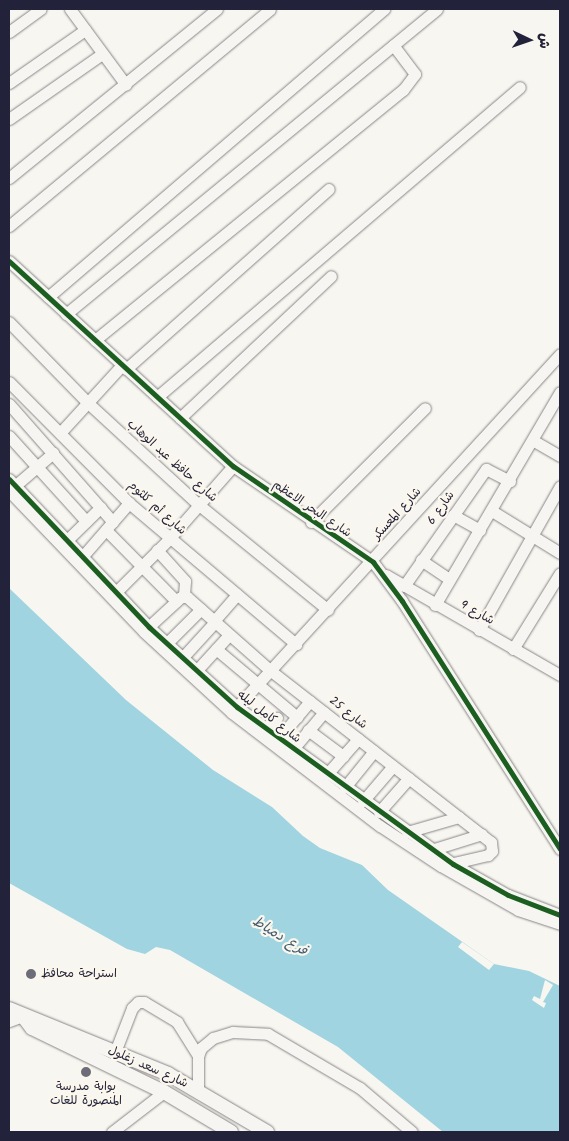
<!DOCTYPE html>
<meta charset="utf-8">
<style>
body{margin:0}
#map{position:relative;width:569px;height:1141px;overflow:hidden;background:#f8f6f0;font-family:Kalam,"Playpen Sans Arabic",sans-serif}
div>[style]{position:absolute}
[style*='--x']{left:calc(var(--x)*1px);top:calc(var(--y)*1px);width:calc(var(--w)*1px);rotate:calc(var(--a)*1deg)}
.water>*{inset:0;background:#a0d4e1}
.pier>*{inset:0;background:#f8f6f0}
.roads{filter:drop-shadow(0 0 1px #878688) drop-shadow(0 0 1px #878688)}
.minor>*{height:11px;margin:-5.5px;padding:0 5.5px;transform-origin:5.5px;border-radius:5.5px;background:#f6f5f1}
.major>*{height:14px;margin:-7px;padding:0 7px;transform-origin:7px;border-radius:7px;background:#f6f5f1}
.cycleway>*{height:5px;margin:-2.5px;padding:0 2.5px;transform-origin:2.5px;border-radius:2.5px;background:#1b5e20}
.dots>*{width:14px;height:14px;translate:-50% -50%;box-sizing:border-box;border:2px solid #fbf7ec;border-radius:50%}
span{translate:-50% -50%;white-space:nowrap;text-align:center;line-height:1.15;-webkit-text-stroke:4.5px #fbf7ec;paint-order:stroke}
.street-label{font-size:12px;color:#22223b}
.poi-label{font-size:12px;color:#22223b}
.left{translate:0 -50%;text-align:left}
.water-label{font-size:14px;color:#415b73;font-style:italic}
.frame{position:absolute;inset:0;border:10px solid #22223b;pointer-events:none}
.north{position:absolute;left:504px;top:15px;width:50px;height:50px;-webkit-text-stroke:4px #fbf7ec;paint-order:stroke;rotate:93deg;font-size:14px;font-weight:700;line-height:20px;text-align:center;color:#22223b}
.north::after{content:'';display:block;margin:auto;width:18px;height:22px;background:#22223b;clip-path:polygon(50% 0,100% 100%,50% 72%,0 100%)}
</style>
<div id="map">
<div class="water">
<div style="clip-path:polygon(9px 588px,126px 700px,213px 770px,272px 807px,303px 836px,320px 848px,362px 865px,388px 890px,494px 964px,529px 971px,560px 986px,560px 1132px,443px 1132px,338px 1047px,170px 950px,156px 947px,145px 954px,127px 949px,9px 883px)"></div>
</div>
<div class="pier">
<div style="clip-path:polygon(462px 942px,494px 964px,489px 970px,458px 947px)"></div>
<div style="clip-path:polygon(545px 980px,553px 985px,543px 1002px,546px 1003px,544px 1008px,532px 1000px,534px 996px,540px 999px)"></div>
</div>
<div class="roads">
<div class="minor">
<div style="--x:70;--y:9;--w:94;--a:53.6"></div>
<div style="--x:9;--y:32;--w:39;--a:-36"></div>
<div style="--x:9;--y:83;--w:93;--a:-34.9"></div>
<div style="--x:9;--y:119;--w:113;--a:-35"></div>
<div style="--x:9;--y:178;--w:268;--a:-39.1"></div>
<div style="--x:9;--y:226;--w:339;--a:-39.7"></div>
<div style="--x:9;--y:261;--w:304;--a:42.5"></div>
<div style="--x:233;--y:466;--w:170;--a:34.4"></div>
<div style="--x:373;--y:562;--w:49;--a:53.4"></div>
<div style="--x:402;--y:601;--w:294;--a:57.5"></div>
<div style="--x:48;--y:297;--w:443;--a:-40.6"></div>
<div style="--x:66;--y:314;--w:480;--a:-39.4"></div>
<div style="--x:9;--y:322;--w:113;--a:45.7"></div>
<div style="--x:88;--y:403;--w:151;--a:42.6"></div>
<div style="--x:199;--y:505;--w:166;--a:39.1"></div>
<div style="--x:95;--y:340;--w:397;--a:-39.1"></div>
<div style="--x:403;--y:90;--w:20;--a:-53"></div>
<div style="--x:415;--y:74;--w:36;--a:-127"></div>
<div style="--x:126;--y:369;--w:271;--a:-41.6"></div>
<div style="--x:9;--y:382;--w:170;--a:45.2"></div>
<div style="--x:129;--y:503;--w:219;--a:40.2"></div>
<div style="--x:157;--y:397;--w:477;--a:-40.5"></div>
<div style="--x:9;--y:404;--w:157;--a:48.6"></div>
<div style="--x:180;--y:418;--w:207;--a:-43.2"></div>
<div style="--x:60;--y:433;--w:92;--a:-47.6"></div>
<div style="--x:9;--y:436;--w:115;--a:47.8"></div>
<div style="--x:534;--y:441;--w:30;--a:30"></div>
<div style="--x:9;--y:479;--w:204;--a:46.6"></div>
<div style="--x:149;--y:627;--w:119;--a:42.3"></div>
<div style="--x:237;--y:707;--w:267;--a:36"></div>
<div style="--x:453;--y:864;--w:63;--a:29.4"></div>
<div style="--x:508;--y:895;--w:56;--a:21"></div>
<div style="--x:10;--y:490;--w:57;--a:-40.7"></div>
<div style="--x:9;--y:491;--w:195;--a:46.2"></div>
<div style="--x:144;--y:632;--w:120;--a:42.6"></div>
<div style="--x:232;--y:713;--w:186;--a:37.4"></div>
<div style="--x:380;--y:826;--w:73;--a:33.3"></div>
<div style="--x:441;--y:866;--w:89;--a:29.7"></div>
<div style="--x:518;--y:910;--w:44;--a:18.4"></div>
<div style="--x:492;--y:511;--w:80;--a:31.7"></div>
<div style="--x:453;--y:515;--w:31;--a:29"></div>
<div style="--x:311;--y:522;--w:161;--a:-45"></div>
<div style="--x:106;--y:530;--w:100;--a:45.4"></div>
<div style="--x:62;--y:545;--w:54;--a:-44.3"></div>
<div style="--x:157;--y:550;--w:42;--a:47.9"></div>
<div style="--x:185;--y:581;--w:15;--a:94"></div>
<div style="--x:82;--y:557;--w:72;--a:-49"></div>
<div style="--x:421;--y:560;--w:34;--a:34"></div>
<div style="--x:386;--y:575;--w:201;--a:29.9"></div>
<div style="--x:404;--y:586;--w:143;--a:-55"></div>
<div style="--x:486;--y:469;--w:27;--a:27"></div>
<div style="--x:113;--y:595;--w:79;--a:-45"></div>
<div style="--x:169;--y:539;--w:97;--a:-48.8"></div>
<div style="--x:435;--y:605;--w:247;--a:-59.6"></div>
<div style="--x:214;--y:621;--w:35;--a:-49"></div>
<div style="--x:479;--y:630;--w:165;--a:-60.6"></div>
<div style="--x:144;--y:631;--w:50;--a:-42.6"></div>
<div style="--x:181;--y:597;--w:6;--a:0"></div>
<div style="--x:187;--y:597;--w:112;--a:41.4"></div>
<div style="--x:271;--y:671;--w:279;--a:37.9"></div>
<div style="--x:491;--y:842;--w:9;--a:84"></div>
<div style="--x:492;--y:851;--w:6;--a:135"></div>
<div style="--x:488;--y:855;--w:39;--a:167"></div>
<div style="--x:167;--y:643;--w:48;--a:-45"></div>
<div style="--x:216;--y:649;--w:106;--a:40"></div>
<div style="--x:513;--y:649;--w:89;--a:-58.3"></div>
<div style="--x:183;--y:657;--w:47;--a:-47.6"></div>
<div style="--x:197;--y:670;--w:47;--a:-47.6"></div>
<div style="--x:233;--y:711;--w:484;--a:-47.5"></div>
<div style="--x:267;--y:729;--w:15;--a:-48"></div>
<div style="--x:308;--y:730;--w:44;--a:36.6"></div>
<div style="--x:279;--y:738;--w:48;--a:-50"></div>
<div style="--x:293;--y:749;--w:48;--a:-50"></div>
<div style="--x:327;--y:774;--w:47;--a:-48.5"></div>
<div style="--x:345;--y:787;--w:46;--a:-51.1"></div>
<div style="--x:363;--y:801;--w:46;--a:-49.4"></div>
<div style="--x:379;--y:812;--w:45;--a:-48.6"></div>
<div style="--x:407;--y:832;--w:54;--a:-16.1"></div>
<div style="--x:431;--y:850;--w:53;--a:-17.4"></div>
<div style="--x:9;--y:1021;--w:15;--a:-20"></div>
<div style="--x:115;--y:1052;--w:47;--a:-68.9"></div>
<div style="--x:132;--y:1008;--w:8;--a:-45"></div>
<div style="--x:138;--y:1002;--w:6;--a:0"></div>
<div style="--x:144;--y:1002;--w:39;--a:31"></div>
<div style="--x:177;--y:1022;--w:40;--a:58"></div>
<div style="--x:198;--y:1090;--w:34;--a:-90"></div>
<div style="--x:198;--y:1056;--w:9;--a:-69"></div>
<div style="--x:201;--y:1048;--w:16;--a:-40"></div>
<div style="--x:213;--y:1038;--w:21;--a:-17"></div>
<div style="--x:233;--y:1032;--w:35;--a:3"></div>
<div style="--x:268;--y:1034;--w:107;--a:30.4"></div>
<div style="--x:360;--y:1088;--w:68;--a:40.2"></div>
<div style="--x:112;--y:1132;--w:66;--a:-37.6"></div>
</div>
<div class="major">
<div style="--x:9;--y:1009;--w:172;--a:22.2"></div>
<div style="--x:168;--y:1074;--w:115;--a:30.4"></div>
<div style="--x:23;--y:1016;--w:15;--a:53"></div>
<div style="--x:32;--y:1028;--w:147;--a:25.9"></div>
<div style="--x:164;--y:1092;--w:78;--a:30.8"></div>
</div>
</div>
<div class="cycleway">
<div style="--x:9;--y:261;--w:304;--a:42.5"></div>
<div style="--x:233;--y:466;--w:170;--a:34.4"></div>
<div style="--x:373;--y:562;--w:49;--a:53.4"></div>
<div style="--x:402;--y:601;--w:294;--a:57.5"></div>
<div style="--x:9;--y:479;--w:204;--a:46.6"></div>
<div style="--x:149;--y:627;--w:119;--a:42.3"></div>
<div style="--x:237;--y:707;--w:267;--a:36"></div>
<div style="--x:453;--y:864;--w:63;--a:29.4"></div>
<div style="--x:508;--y:895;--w:56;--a:21"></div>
</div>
<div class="dots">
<div style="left:31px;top:974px;background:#6d6c7a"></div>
<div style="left:86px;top:1072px;background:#6d6c7a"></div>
</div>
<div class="street-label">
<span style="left:172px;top:461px;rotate:42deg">شارع حافظ عبد الوهاب</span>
<span style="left:157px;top:508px;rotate:42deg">شارع أم كلثوم</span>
<span style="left:441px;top:508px;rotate:-55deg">شارع 6</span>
<span style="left:312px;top:509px;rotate:34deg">شارع البحر الاعظم</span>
<span style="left:397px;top:514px;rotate:-48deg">شارع المعسكر</span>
<span style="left:477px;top:613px;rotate:29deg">شارع 9</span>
<span style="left:348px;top:713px;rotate:38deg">شارع 25</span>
<span style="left:269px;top:717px;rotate:38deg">شارع كامل ليله</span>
<span style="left:148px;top:1067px;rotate:24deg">شارع سعد زغلول</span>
</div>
<div class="poi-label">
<span class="left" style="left:41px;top:974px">استراحة محافظ</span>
<span style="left:86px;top:1094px">بوابة مدرسة<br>المنصورة للغات</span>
</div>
<div class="water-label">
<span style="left:280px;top:936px;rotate:32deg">فرع دمياط</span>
</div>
<div class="frame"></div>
<div class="north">ش</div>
</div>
